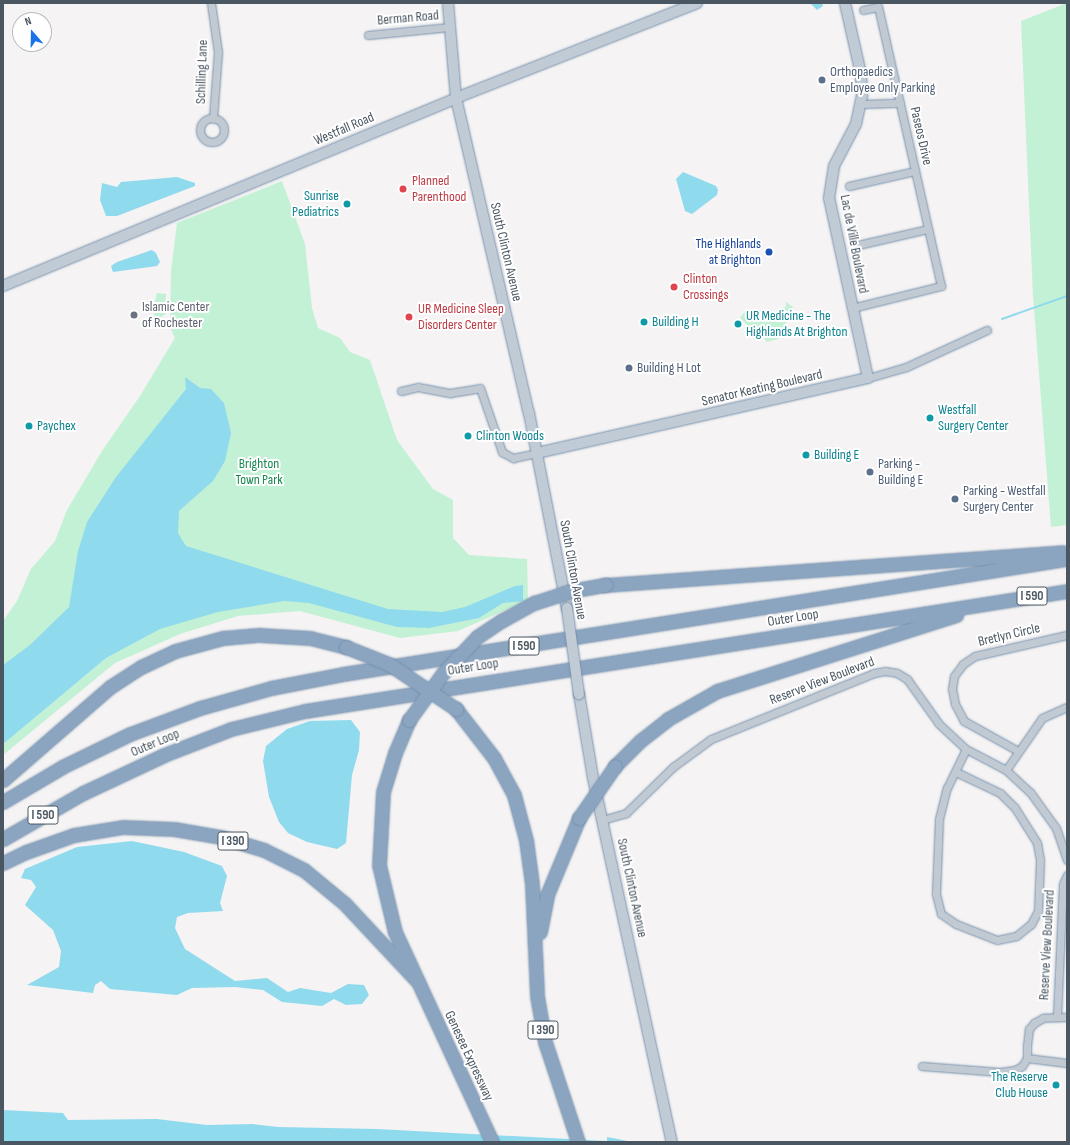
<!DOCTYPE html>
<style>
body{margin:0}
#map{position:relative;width:1070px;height:1145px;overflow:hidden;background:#f5f3f3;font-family:"Sofia Sans Condensed",sans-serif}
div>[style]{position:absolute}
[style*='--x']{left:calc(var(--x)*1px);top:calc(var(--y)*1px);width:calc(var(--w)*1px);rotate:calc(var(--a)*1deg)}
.green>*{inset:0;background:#c3f1d5}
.water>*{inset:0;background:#90daee}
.stream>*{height:2px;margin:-1px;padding:0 1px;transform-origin:1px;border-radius:1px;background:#90daee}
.roads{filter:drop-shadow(0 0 1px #7690ad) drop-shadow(0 0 1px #7690ad)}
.street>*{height:7px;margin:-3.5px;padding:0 3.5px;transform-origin:3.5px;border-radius:3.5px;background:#c1cad2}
.street>.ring{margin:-3.5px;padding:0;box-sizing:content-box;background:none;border:7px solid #c1cad2;border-radius:50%}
.secondary>*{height:10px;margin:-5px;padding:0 5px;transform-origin:5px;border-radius:5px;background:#c1cbd6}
.highway>*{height:13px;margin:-6.5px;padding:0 6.5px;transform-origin:6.5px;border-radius:6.5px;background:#8ba5c1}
.bridges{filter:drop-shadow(0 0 1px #7690ad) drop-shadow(0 0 1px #7690ad)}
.secondary-bridge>*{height:10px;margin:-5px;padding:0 5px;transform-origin:5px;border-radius:5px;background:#c1cbd6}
.highway-bridge>*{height:13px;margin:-6.5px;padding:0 6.5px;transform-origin:6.5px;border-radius:6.5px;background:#8ba5c1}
.dots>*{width:11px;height:11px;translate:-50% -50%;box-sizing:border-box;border:2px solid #fff;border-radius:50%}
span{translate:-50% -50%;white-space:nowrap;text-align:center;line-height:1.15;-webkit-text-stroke:4px #fff;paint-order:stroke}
.shield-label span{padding:1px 3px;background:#fff;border:1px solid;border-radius:3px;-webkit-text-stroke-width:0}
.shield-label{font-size:13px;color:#4a5661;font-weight:700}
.street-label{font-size:14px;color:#4a5661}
.service-label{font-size:14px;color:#4e5e75}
.left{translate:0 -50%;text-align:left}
.health-label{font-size:14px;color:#be3a42}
.culture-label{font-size:14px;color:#0d838f}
.right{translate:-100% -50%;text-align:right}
.transit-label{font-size:14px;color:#164399}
.worship-label{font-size:14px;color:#5b616d}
.park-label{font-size:14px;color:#17864f}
.frame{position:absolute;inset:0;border:4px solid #4a5661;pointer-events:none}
.north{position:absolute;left:12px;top:12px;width:40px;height:40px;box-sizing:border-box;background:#fff;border:1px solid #b7bbc0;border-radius:50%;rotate:340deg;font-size:11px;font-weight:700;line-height:16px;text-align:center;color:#4a5661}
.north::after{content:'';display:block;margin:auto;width:14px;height:18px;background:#1a73e8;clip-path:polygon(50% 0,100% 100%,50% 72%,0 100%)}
</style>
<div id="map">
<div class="green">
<div style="clip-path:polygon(1067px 3px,1067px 525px,1051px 527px,1033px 296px,1021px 21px)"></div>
<div style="clip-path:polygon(282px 181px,305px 244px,312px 308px,318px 328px,340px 338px,350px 352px,370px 360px,397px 440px,433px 489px,453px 500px,453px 538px,469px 555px,527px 559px,528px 600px,458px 631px,400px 638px,300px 611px,238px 616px,180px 634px,115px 663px,3px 755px,3px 621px,17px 601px,31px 569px,55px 541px,67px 510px,102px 451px,140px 396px,175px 338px,170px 327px,171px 271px,177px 223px)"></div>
<div style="clip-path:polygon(157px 293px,166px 294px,165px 314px,161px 317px,155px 317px,153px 311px)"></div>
<div style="clip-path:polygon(786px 302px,793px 307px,778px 339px,767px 342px,763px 337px,761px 338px,740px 318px,745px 311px,746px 316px,754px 314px,754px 317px,770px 311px,771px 313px,779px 311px,779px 309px,786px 307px)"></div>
</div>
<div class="water">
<div style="clip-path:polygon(810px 3px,822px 3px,823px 6px,817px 10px)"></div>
<div style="clip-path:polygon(683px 172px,716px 186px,718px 190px,717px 195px,692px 214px,685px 211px,676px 179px)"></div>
<div style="clip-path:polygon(177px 177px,195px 183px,195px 186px,117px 216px,106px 216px,100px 200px,102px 183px,117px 187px,121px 182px)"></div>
<div style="clip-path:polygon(152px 250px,156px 253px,160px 262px,157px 266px,113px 272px,111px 266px,117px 262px)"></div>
<div style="clip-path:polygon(185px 377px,200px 388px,211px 389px,224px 403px,231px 433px,225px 461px,213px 481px,179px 511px,178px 533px,186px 546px,388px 609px,442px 612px,465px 607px,515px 586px,523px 585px,523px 601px,503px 603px,479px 618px,429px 628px,397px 627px,309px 603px,284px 601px,218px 612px,160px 629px,106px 658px,3px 744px,3px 665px,30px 645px,69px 607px,78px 551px,87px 522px,116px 477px,186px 389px)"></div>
<div style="clip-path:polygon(351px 720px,360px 732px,359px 750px,352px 775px,346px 843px,337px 849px,307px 842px,288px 833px,279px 822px,269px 797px,263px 761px,266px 746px,287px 729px,310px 721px)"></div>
<div style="clip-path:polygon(132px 841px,184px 852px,222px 866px,227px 876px,220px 903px,223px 911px,188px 913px,177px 917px,175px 928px,185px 949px,235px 981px,267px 978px,288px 992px,300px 988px,331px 993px,348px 984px,364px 985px,369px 995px,362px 1004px,346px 1005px,334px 999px,322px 1006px,282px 1002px,263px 990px,235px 987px,192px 988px,177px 995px,110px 989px,101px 981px,95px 985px,93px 993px,27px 985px,59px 967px,61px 951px,53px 930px,25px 905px,36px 887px,31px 880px,21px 878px,25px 869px,77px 847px)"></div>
<div style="clip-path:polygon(3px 1110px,63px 1113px,68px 1120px,157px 1119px,207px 1125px,252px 1124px,278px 1127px,377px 1129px,607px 1141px,607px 1137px,613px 1138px,632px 1142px,3px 1142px)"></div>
</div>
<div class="stream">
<div style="--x:1002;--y:319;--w:69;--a:-19.5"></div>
</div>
<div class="roads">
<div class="street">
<div style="--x:211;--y:3;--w:49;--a:81.9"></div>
<div style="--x:218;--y:52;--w:67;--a:94.3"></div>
<div style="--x:368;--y:35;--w:82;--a:-5.6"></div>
<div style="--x:862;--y:104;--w:38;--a:-2"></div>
<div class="ring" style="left:200px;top:118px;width:17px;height:17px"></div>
<div style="--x:849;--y:186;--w:68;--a:-12.8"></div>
<div style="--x:858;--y:245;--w:72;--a:-12.9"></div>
<div style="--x:852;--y:308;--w:92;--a:-13.9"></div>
<div style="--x:941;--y:286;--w:286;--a:-102.7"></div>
<div style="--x:878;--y:7;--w:15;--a:169"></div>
<div style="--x:868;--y:378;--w:40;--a:-16"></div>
<div style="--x:906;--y:367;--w:89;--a:-24.6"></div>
<div style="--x:401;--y:391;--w:17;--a:-13"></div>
<div style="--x:418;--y:387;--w:33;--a:11"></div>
<div style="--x:450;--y:393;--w:30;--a:-9"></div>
<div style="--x:480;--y:388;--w:68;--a:71"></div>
<div style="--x:502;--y:452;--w:13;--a:29"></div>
<div style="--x:513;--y:458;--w:25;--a:-12"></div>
<div style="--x:1018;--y:751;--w:62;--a:-150.9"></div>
<div style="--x:964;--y:721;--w:19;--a:-118"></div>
<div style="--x:955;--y:704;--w:15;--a:-101"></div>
<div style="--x:952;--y:689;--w:13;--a:-81"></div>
<div style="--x:954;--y:676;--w:15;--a:-53"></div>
<div style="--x:963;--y:664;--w:14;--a:-34"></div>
<div style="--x:975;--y:656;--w:94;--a:-12.9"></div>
<div style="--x:1006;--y:770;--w:63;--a:-55.3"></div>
<div style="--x:1042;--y:718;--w:27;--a:-24"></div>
<div style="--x:956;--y:772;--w:49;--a:25.5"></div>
<div style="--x:1000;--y:793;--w:21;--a:45"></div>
<div style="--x:1015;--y:808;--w:41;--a:57.8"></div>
<div style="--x:1037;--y:843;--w:17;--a:80"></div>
<div style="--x:1040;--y:860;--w:51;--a:92.2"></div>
<div style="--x:1038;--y:911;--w:15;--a:118"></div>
<div style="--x:1031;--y:924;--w:19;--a:141"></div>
<div style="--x:1016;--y:936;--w:19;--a:168"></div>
<div style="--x:997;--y:940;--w:44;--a:-158.7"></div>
<div style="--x:956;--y:924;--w:18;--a:-146"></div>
<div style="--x:941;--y:914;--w:21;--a:-104"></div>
<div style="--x:936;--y:894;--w:75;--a:-87.7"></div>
<div style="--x:939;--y:819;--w:32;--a:-76"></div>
<div style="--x:947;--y:788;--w:43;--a:-64"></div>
<div style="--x:602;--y:820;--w:25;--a:-16"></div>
<div style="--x:626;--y:813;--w:66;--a:-44.4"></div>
<div style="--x:673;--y:767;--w:47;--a:-36.4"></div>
<div style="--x:711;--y:739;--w:176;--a:-22"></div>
<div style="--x:874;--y:673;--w:11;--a:-10"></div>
<div style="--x:885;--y:671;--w:12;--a:9"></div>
<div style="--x:897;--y:673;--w:12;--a:31"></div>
<div style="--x:907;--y:679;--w:55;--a:54.6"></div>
<div style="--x:939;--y:724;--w:37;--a:43"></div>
<div style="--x:966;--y:749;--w:45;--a:27.7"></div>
<div style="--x:1006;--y:770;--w:33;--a:43"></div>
<div style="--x:1030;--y:792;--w:44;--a:54.2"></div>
<div style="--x:1056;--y:828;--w:34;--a:71"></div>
<div style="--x:1057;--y:1016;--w:132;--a:-87.4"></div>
<div style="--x:1063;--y:884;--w:10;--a:-66"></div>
<div style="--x:1067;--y:1017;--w:24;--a:178"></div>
<div style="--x:1043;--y:1018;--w:10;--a:151"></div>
<div style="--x:1034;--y:1023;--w:8;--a:130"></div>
<div style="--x:1029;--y:1029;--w:17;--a:97"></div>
<div style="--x:1027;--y:1046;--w:12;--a:90"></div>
<div style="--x:1027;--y:1058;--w:40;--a:7.1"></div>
<div style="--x:922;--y:1066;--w:78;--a:4.4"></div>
<div style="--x:1000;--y:1072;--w:15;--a:-8"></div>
<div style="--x:1015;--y:1070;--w:8;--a:-30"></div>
<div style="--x:1022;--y:1066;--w:9;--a:-58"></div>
</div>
<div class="secondary">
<div style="--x:448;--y:3;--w:95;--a:85.2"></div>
<div style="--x:456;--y:98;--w:323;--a:77"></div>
<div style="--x:529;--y:413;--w:199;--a:79"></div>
<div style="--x:3;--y:286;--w:490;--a:-22.5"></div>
<div style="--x:456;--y:98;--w:259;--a:-21.5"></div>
<div style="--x:537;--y:453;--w:339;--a:-12.8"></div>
<div style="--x:868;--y:378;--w:184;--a:-102.2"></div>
<div style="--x:829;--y:198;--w:32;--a:-81"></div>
<div style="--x:834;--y:166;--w:47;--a:-62.4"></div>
<div style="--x:856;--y:124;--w:29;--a:-78"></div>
<div style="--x:862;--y:96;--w:22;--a:-93"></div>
<div style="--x:861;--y:74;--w:73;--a:-102.7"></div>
<div style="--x:579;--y:694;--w:85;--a:80.5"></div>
<div style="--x:593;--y:778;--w:372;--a:77.8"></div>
</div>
<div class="highway">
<div style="--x:605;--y:585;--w:459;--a:-4.1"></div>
<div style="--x:456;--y:709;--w:62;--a:52.2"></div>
<div style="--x:494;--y:758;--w:42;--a:61.6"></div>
<div style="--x:514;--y:795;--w:47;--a:75.1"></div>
<div style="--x:526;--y:840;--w:44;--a:82.2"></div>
<div style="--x:532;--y:884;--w:112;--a:87.4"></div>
<div style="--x:537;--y:996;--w:47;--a:80.1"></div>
<div style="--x:545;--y:1042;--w:105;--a:71.7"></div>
<div style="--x:409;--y:720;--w:36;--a:113"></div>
<div style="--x:395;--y:753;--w:41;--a:107.1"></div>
<div style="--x:383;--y:792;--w:73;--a:93.1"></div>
<div style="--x:379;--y:865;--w:69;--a:76.6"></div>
<div style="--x:395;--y:932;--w:231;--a:65.2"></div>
<div style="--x:615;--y:766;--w:35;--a:-45"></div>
<div style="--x:640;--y:741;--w:36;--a:-38"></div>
<div style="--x:668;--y:719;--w:56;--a:-29.7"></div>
<div style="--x:717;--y:691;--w:251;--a:-17.6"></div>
<div style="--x:3;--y:780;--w:142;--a:-41"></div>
<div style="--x:110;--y:687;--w:37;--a:-33"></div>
<div style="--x:141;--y:667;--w:38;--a:-25"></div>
<div style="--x:175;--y:651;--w:50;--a:-15.2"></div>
<div style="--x:223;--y:638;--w:37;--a:-5"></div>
<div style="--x:260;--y:635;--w:50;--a:3.4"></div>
<div style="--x:310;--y:638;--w:37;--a:14"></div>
<div style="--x:3;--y:802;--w:71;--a:-30.5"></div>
<div style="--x:64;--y:766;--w:73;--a:-25.9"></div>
<div style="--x:130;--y:734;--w:75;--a:-20.4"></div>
<div style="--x:200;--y:708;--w:74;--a:-15.7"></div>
<div style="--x:271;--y:688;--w:73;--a:-11"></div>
<div style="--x:343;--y:674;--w:733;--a:-9.03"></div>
<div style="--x:3;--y:839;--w:92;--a:-29.9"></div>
<div style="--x:83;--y:793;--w:89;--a:-25.1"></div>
<div style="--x:164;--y:755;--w:72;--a:-21.2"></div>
<div style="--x:231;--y:729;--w:76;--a:-13.7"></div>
<div style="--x:305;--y:711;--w:771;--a:-8.95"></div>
<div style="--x:3;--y:863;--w:25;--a:-26"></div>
<div style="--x:26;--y:852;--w:51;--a:-19.5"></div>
<div style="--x:74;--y:835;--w:50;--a:-9.3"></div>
<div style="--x:123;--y:827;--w:51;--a:2.2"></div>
<div style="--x:174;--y:829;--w:48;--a:9.7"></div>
<div style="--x:221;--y:837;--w:45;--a:16.8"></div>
<div style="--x:264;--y:850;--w:45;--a:26.6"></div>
<div style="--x:304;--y:870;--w:53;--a:39.7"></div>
<div style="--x:345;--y:904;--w:107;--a:46.9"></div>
<div style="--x:540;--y:932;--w:38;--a:-79"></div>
<div style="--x:547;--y:895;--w:83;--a:-67.4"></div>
</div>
</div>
<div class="bridges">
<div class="secondary-bridge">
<div style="--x:567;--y:608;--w:87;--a:82.1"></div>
</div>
<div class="highway-bridge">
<div style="--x:346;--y:647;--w:46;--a:21.6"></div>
<div style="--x:389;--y:664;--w:81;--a:33.9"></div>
<div style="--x:409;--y:720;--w:58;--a:-54.1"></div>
<div style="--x:443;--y:673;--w:50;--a:-46.6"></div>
<div style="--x:477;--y:637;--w:29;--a:-34"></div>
<div style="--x:501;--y:621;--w:38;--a:-29"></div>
<div style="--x:534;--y:603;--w:38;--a:-18"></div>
<div style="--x:570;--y:591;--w:36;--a:-10"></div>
<div style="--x:579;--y:818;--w:63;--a:-55.3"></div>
</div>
</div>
<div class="dots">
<div style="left:822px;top:80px;background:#5c6f8a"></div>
<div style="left:403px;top:189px;background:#e0444e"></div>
<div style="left:347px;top:204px;background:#0f9aa8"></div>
<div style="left:769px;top:252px;background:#1a4fb4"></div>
<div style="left:674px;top:287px;background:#e0444e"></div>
<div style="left:134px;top:315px;background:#6b7280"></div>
<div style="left:409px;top:317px;background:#e0444e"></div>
<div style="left:644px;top:322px;background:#0f9aa8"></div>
<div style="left:738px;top:324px;background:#0f9aa8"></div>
<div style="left:629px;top:368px;background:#5c6f8a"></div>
<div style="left:930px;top:418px;background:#0f9aa8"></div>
<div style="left:29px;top:426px;background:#0f9aa8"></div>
<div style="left:468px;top:436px;background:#0f9aa8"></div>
<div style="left:806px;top:455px;background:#0f9aa8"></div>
<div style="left:870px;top:472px;background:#5c6f8a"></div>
<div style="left:955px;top:499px;background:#5c6f8a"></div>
<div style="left:1056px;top:1085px;background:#0f9aa8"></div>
</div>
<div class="shield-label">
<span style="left:1032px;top:596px">I 590</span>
<span style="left:524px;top:646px">I 590</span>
<span style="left:43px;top:815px">I 590</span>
<span style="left:233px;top:841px">I 390</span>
<span style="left:543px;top:1030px">I 390</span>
</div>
<div class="street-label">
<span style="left:408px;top:18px;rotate:-5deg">Berman Road</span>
<span style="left:202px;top:72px;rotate:-88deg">Schilling Lane</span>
<span style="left:344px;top:129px;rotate:-23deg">Westfall Road</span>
<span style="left:921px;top:136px;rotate:77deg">Paseos Drive</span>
<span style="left:854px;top:244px;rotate:79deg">Lac de Ville Boulevard</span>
<span style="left:506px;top:252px;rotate:77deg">South Clinton Avenue</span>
<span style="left:762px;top:388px;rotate:-13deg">Senator Keating Boulevard</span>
<span style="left:573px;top:570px;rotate:80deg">South Clinton Avenue</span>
<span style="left:793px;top:618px;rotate:-9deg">Outer Loop</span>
<span style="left:1009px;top:635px;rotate:-13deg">Bretlyn Circle</span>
<span style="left:473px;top:667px;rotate:-9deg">Outer Loop</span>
<span style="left:822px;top:681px;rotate:-21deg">Reserve View Boulevard</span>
<span style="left:155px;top:743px;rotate:-23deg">Outer Loop</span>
<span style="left:632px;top:888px;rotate:78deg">South Clinton Avenue</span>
<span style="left:1047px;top:945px;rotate:-87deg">Reserve View Boulevard</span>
<span style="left:469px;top:1056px;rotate:65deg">Genesee Expressway</span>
</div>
<div class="service-label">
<span class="left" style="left:830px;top:80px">Orthopaedics<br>Employee Only Parking</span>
<span class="left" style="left:637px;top:368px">Building H Lot</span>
<span class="left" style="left:878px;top:472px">Parking -<br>Building E</span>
<span class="left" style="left:963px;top:499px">Parking - Westfall<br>Surgery Center</span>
</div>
<div class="health-label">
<span class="left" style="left:412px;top:189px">Planned<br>Parenthood</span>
<span class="left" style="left:683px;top:287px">Clinton<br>Crossings</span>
<span class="left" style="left:418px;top:317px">UR Medicine Sleep<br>Disorders Center</span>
</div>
<div class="culture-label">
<span class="right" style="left:339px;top:204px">Sunrise<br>Pediatrics</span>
<span class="left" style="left:746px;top:324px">UR Medicine - The<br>Highlands At Brighton</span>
<span class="left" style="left:652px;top:322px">Building H</span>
<span class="left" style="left:938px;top:418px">Westfall<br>Surgery Center</span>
<span class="left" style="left:37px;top:426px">Paychex</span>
<span class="left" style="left:476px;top:436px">Clinton Woods</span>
<span class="left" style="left:814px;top:455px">Building E</span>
<span class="right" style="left:1048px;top:1085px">The Reserve<br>Club House</span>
</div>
<div class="transit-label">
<span class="right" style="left:761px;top:252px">The Highlands<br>at Brighton</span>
</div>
<div class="worship-label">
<span class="left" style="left:142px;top:315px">Islamic Center<br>of Rochester</span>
</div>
<div class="park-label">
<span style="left:259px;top:472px">Brighton<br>Town Park</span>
</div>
<div class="frame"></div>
<div class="north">N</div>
</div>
